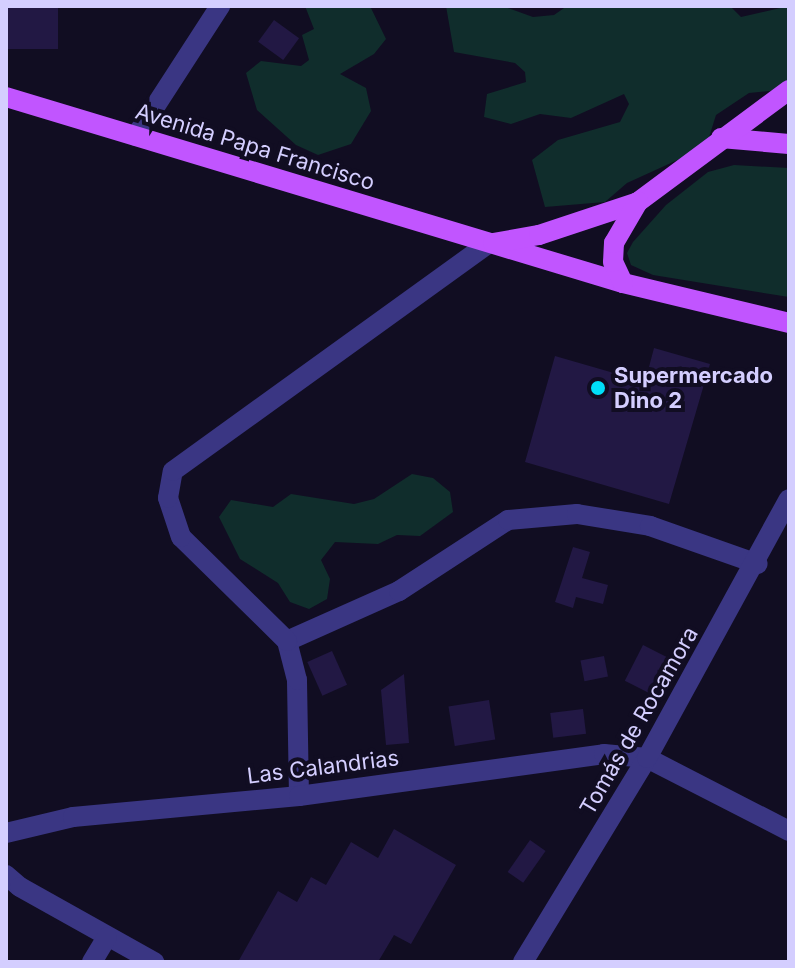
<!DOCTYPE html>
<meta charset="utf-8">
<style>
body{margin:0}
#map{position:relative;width:795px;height:968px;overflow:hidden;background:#110d22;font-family:Inter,sans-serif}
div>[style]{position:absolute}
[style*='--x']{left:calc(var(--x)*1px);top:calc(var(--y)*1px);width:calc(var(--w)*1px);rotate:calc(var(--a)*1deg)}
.green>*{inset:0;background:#102d2c}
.building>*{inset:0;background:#221844;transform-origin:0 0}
.minor>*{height:20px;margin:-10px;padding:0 10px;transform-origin:10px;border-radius:10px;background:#3a3683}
.major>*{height:20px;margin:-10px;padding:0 10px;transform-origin:10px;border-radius:10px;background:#c155ff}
.dots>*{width:22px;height:22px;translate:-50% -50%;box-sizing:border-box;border:4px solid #110d22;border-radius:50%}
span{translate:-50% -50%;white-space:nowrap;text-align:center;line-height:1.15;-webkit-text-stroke:8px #110d22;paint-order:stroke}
.street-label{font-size:22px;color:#d4ceff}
.poi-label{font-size:22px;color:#d4ceff;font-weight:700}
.left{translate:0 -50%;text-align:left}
.frame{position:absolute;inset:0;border:8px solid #d4ceff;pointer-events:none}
</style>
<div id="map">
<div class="green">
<div style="clip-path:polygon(305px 6px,370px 6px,386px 39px,374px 54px,340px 74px,366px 88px,371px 111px,351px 144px,318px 155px,296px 145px,257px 110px,246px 73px,261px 61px,301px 66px,309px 60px,302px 35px,314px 29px)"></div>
<div style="clip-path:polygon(446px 6px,505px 7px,533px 17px,554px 15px,567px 6px,730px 6px,741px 17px,789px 6px,789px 89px,749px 93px,716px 115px,706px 147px,627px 183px,605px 202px,545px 207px,532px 160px,558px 140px,620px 122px,629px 104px,624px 94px,571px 118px,540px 114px,511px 124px,484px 117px,487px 94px,526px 82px,525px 72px,515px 63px,454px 52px)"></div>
<div style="clip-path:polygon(734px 165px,789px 168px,789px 297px,653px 275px,631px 265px,627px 253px,633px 242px,666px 205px,708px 172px)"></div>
<div style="clip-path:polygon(412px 474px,433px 478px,450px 492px,453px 512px,420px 536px,397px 535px,378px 544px,335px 542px,321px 560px,330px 579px,327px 599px,309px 609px,290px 602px,278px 583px,240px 559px,219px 517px,231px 500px,273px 507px,291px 494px,354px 504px,374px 499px)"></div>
</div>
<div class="building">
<div style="left:6px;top:6px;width:52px;height:43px"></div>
<div style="left:274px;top:20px;width:31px;height:27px;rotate:36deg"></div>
<div style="clip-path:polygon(654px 348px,710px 364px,669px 504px,525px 462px,555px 356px,645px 382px)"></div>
<div style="clip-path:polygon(573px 547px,590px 552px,582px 578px,608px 585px,603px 604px,576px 597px,573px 608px,555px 602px)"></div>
<div style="left:643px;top:645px;width:31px;height:40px;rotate:27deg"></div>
<div style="left:332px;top:651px;width:37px;height:27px;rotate:66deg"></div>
<div style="left:604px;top:656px;width:21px;height:24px;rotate:79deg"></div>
<div style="clip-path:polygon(404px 674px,409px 743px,386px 745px,381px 690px)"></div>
<div style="left:489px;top:700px;width:40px;height:41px;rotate:81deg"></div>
<div style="left:583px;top:709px;width:25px;height:33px;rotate:83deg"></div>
<div style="clip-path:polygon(394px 829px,456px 865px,411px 944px,394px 935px,378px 962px,238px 962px,278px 891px,297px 902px,311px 877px,326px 885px,351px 842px,378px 858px)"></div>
<div style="left:530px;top:840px;width:19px;height:39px;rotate:35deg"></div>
</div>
<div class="minor">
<div style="--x:136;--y:136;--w:155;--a:-57.1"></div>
<div style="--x:287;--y:641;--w:123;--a:-24.1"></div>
<div style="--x:399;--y:591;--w:130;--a:-33.1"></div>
<div style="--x:508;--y:520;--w:69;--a:-5"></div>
<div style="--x:577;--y:514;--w:74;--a:9.3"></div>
<div style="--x:650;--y:526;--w:114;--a:19.4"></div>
<div style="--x:299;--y:796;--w:116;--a:-91"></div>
<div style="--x:297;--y:680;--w:40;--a:-104.4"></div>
<div style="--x:287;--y:641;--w:148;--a:-135.5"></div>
<div style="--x:181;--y:537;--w:41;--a:-108.4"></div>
<div style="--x:168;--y:498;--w:27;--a:-80"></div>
<div style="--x:173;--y:471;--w:390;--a:-35.8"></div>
<div style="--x:6;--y:833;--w:69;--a:-13.4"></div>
<div style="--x:73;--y:817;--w:227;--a:-5.3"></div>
<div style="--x:299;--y:796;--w:308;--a:-7.8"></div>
<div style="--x:604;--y:754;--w:43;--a:5.3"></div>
<div style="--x:647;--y:758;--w:160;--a:27.2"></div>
<div style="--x:6;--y:875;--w:18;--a:41"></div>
<div style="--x:20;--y:887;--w:154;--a:29.2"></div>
<div style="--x:92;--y:962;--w:29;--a:-59"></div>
<div style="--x:523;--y:962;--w:239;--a:-58.7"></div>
<div style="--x:647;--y:758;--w:295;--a:-61.3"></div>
</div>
<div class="major">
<div style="--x:6;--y:97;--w:644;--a:16.78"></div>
<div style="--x:623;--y:283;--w:171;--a:13.5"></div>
<div style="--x:721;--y:138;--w:68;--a:5"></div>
<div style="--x:493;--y:243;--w:47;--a:-9.9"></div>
<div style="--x:539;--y:235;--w:104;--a:-18.4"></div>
<div style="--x:638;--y:202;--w:188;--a:-36.6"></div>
<div style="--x:623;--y:283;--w:23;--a:-115"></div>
<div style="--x:613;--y:262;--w:19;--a:-87"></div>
<div style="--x:614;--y:243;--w:48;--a:-59.7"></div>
</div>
<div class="dots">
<div style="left:598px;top:388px;background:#00def9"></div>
</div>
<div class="street-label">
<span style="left:255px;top:147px;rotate:17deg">Avenida Papa Francisco</span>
<span style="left:639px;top:721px;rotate:-60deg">Tomás de Rocamora</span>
<span style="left:323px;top:767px;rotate:-7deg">Las Calandrias</span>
</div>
<div class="poi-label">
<span class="left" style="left:614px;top:388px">Supermercado<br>Dino 2</span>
</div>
<div class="frame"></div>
</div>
